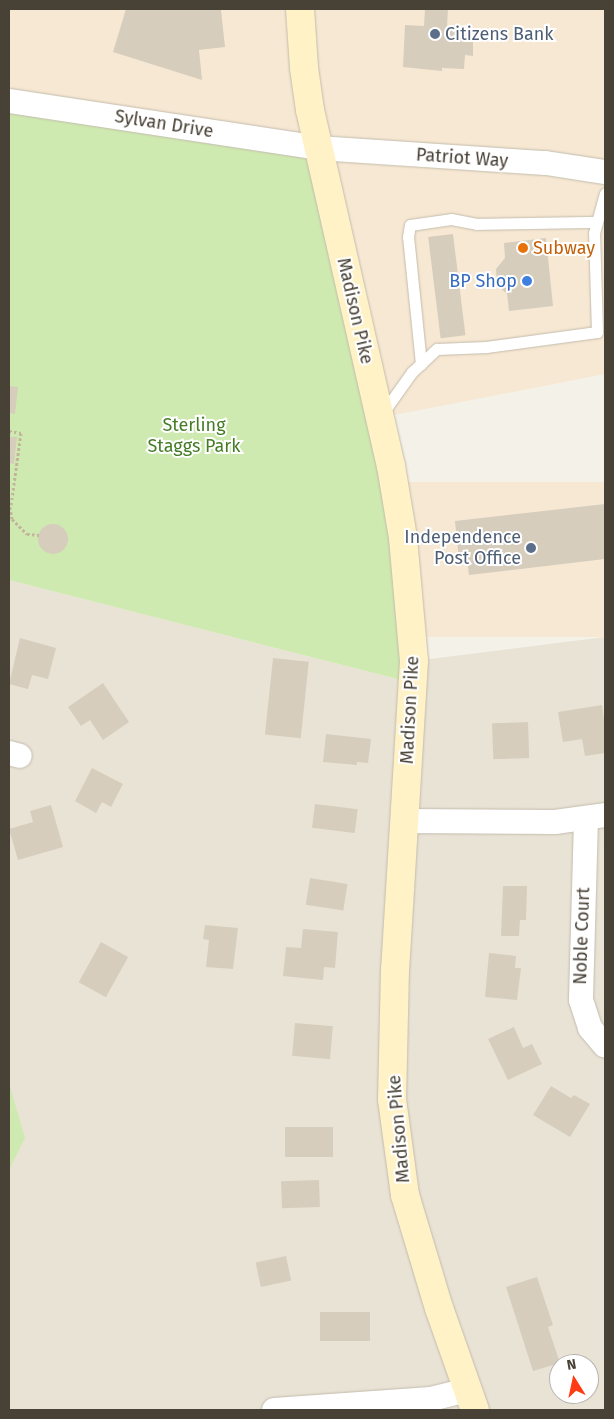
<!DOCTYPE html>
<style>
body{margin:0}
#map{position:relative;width:614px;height:1419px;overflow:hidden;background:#f4f1e8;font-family:"Fira Sans",sans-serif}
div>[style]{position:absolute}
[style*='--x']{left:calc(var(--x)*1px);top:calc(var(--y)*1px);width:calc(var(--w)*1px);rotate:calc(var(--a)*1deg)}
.residential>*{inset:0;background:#e9e3d6}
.commercial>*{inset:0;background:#f7e8d3;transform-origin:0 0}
.green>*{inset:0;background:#cfeab0}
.building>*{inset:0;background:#d6cdbd;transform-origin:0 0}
.round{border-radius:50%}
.path>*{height:3px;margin-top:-1.5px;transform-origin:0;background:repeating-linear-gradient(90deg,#c2b59b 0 2.5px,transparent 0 5px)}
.roads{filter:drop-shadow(0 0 1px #c3bcad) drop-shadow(0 0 1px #c3bcad)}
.lane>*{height:11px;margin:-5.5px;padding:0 5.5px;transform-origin:5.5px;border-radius:5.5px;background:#fff}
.street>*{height:24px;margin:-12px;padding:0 12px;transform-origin:12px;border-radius:12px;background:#fff}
.secondary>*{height:28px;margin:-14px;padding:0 14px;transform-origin:14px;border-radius:14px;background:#fff2c7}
.dots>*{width:14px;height:14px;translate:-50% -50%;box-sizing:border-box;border:2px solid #fff;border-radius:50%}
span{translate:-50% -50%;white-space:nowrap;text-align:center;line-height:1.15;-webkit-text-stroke:4px #fff;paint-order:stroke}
.service-label{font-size:18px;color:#4e5e75}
.left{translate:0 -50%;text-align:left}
.right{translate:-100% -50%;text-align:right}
.street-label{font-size:18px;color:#484136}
.food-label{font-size:18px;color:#c56008}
.shop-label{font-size:18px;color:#366cbe}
.park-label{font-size:18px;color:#467c27}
.frame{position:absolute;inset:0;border:10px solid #484136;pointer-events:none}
.north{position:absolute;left:549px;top:1354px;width:50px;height:50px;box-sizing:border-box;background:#fff;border:1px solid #b6b3af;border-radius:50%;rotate:350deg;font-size:14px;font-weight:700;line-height:20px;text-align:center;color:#484136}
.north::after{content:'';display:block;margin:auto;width:18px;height:22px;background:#ff3b14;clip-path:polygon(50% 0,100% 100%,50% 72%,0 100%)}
</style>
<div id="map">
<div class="residential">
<div style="clip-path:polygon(evenodd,9px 580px,413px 683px,414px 661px,605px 637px,605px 1410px,9px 1410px,9px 580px,559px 1364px,589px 1364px,589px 1394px,559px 1394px,559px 1364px)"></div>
</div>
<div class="commercial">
<div style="clip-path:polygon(9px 9px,605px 9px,605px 374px,379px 418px,9px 101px)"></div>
<div style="left:605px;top:482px;width:155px;height:209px;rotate:90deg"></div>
</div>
<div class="green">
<div style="clip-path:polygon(9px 101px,318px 148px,355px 308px,413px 683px,9px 580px)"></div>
<div style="clip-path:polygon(9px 1083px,25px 1138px,9px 1170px)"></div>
</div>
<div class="building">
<div style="clip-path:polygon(126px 9px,221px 10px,225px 47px,199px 50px,202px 80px,113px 52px)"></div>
<div style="clip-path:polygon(425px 9px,448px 9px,447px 27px,466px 27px,465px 41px,473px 41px,473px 56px,465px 55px,464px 69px,442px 68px,442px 71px,403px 67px,405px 25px,424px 26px)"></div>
<div style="left:453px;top:234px;width:102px;height:25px;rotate:83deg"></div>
<div style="clip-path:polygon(546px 238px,553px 306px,509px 311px,507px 294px,497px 285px,496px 269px,505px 258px,504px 243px)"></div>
<div style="clip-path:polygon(9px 386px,18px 387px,15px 414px,9px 413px)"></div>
<div style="clip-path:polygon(9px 437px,17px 437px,14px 464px,9px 463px)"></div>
<div style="clip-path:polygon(605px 504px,605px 559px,469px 575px,467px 559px,459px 560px,455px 521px)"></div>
<div class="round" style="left:38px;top:524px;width:30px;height:30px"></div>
<div style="clip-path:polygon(20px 638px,56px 648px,48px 679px,32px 675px,28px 689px,9px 684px)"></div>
<div style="left:273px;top:658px;width:36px;height:77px;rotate:6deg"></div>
<div style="clip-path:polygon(103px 683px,129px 722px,103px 740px,90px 720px,81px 726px,68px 707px)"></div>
<div style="clip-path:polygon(602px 705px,605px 728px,605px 753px,585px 756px,582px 739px,563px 742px,558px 712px)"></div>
<div style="left:528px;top:722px;width:36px;height:36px;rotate:88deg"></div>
<div style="clip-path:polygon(326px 734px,371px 739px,368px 763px,357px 762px,357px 765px,323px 762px)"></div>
<div style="clip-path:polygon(92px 768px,123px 784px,111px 807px,102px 802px,96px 813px,75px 801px)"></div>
<div style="left:315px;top:804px;width:43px;height:24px;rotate:7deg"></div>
<div style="clip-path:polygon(51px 805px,63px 847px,18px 860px,9px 829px,33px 822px,30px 811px)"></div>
<div style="left:310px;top:878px;width:38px;height:27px;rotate:9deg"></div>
<div style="clip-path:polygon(503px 886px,527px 886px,526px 920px,520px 920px,519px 936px,501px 936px)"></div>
<div style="clip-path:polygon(205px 925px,238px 928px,233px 969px,206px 967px,209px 940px,203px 939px)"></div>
<div style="clip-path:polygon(303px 929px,338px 932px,335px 968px,324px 967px,323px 980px,283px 976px,286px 947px,301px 948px)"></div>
<div style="left:101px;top:942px;width:31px;height:46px;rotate:29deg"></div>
<div style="clip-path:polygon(489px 953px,516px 956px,515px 968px,521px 968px,517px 1000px,485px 997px)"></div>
<div style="left:295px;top:1023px;width:38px;height:33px;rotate:5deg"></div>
<div style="clip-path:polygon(514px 1027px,523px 1048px,532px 1044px,542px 1064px,508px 1080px,488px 1039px)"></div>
<div style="clip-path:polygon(551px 1086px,571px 1098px,574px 1095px,590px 1104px,570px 1137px,533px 1115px)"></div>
<div style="left:285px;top:1127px;width:48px;height:30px"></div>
<div style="left:319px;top:1180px;width:27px;height:38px;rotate:88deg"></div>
<div style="left:286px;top:1256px;width:25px;height:31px;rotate:78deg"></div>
<div style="clip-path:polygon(537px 1277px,553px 1325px,548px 1327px,560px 1363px,533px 1371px,506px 1287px)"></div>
<div style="left:320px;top:1312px;width:50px;height:29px"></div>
</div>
<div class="path">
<div style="--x:9;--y:431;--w:12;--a:9"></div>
<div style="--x:21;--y:433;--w:73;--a:97.9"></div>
<div style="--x:9;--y:502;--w:17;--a:80"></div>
<div style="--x:12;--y:519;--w:21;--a:45"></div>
<div style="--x:27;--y:534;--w:12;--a:5"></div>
</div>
<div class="roads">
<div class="lane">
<div style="--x:421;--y:364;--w:128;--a:-95.8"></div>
<div style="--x:408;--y:237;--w:12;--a:-81"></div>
<div style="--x:410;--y:225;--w:41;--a:-8.3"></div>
<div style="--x:451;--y:219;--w:26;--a:11"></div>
<div style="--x:477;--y:224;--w:120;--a:-1"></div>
<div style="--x:382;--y:414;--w:52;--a:-54.5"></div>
<div style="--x:412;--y:372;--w:34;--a:-43"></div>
<div style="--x:437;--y:349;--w:49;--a:-2.3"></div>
<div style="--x:486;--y:347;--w:112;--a:-7.7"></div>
<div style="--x:597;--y:332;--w:99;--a:-91.7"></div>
<div style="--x:594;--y:233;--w:41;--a:-74.6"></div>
</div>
<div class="street">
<div style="--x:9;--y:101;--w:313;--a:8.6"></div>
<div style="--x:318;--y:148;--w:228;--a:3.8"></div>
<div style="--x:546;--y:163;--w:60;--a:8.7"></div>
<div style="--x:9;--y:753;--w:11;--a:15"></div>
<div style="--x:586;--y:819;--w:181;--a:91.6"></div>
<div style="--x:581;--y:1000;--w:29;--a:72"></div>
<div style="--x:590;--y:1028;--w:23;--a:50"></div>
<div style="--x:404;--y:821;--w:151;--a:0.4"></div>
<div style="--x:555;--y:822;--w:50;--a:-8"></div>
<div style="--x:274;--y:1410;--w:157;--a:-4"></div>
<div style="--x:431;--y:1399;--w:38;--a:-14"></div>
</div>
<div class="secondary">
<div style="--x:300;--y:9;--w:59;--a:86.1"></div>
<div style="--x:304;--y:68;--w:42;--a:81.9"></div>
<div style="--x:310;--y:110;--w:365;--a:77.2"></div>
<div style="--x:391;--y:466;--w:73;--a:80.5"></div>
<div style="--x:403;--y:538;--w:123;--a:84.9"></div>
<div style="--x:414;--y:661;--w:309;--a:93.5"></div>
<div style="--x:395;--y:969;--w:130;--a:91.3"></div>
<div style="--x:392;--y:1099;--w:97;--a:82.3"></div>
<div style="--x:405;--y:1195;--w:118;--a:73.3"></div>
<div style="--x:439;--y:1308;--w:108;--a:70.6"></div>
</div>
</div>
<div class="dots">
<div style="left:435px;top:34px;background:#5c6f8a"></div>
<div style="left:523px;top:248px;background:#e8710a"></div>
<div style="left:527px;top:281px;background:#3f7fe0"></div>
<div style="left:531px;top:548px;background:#5c6f8a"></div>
</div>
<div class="service-label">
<span class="left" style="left:445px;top:34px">Citizens Bank</span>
<span class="right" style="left:521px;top:548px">Independence<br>Post Office</span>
</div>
<div class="street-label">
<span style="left:164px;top:124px;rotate:9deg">Sylvan Drive</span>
<span style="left:462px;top:158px;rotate:4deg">Patriot Way</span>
<span style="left:355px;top:311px;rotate:77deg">Madison Pike</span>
<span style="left:410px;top:710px;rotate:-87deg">Madison Pike</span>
<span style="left:582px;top:936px;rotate:-88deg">Noble Court</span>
<span style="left:399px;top:1129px;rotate:-95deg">Madison Pike</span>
</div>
<div class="food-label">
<span class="left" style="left:533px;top:248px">Subway</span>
</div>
<div class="shop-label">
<span class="right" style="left:517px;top:281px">BP Shop</span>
</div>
<div class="park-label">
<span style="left:194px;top:436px">Sterling<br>Staggs Park</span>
</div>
<div class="frame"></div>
<div class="north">N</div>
</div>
